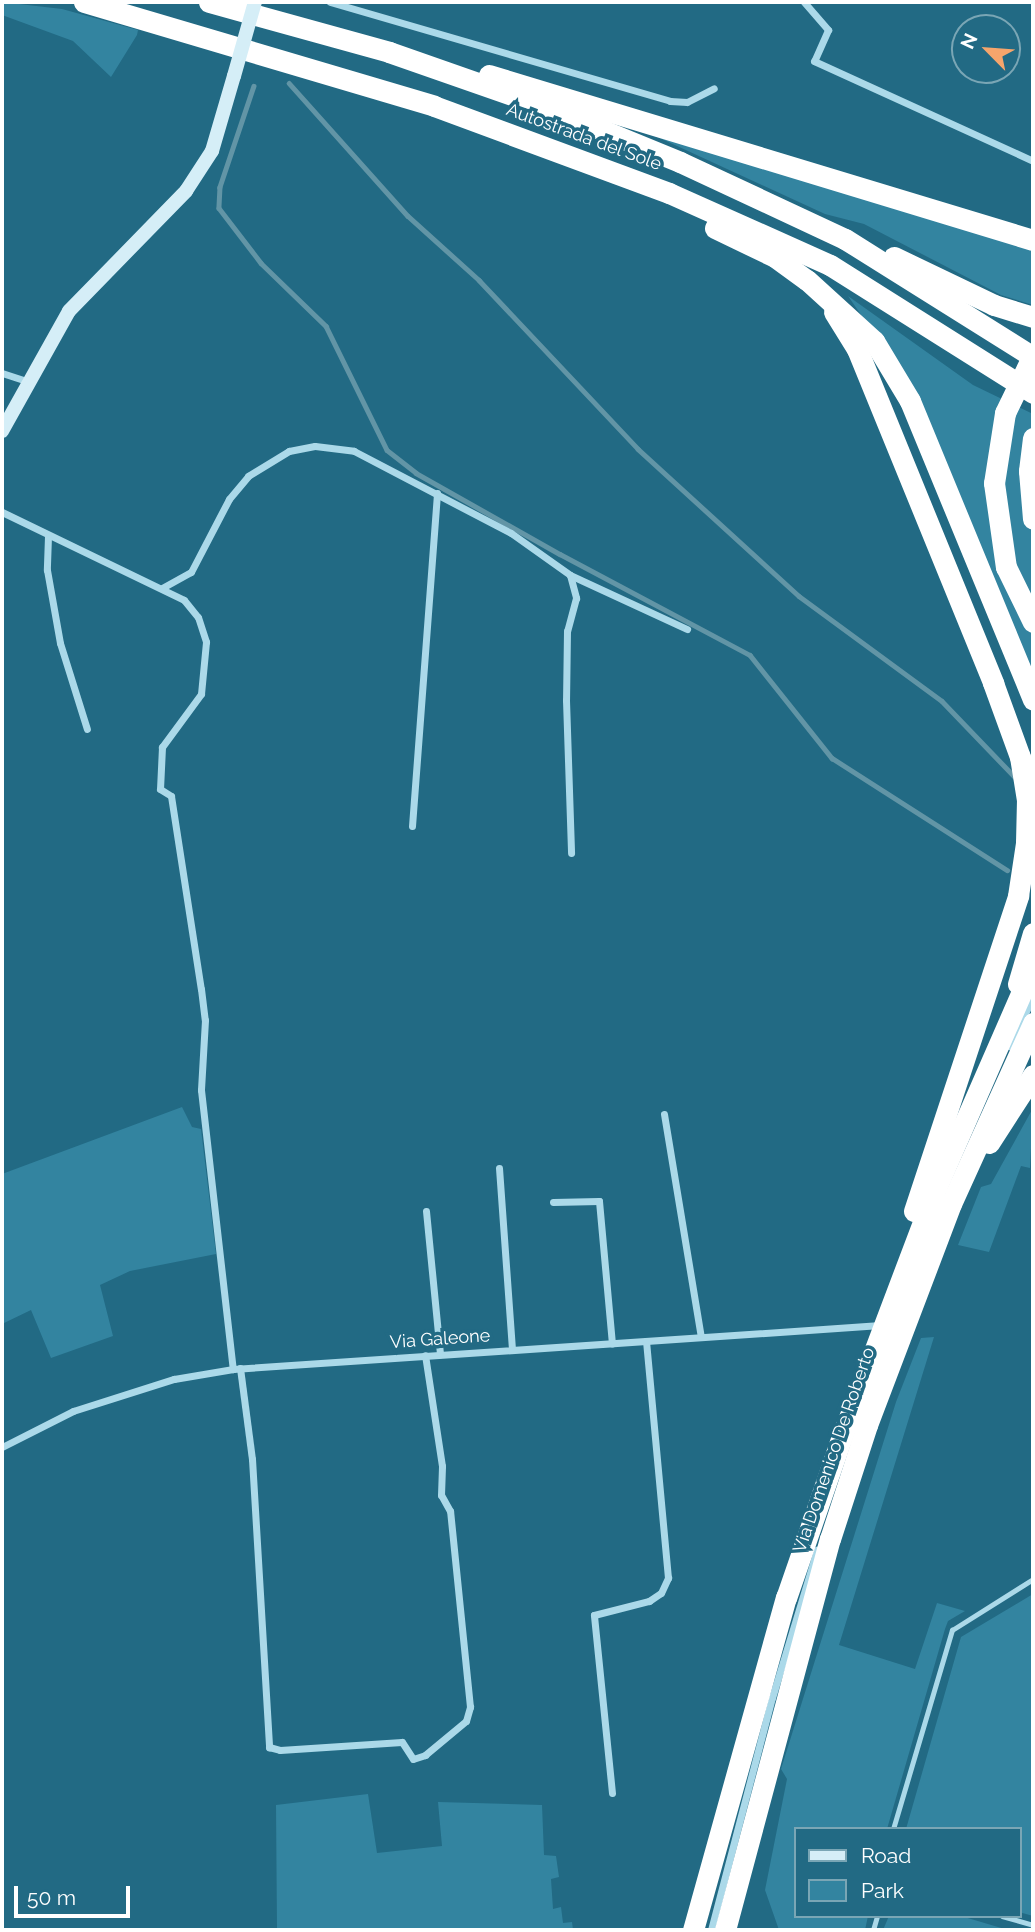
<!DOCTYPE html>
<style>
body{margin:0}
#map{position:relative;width:1035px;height:1932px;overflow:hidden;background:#226a84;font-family:Raleway,sans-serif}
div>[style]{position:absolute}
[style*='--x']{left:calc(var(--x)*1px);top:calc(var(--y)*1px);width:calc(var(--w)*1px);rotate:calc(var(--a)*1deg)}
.green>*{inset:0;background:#3384a0}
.stream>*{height:4.5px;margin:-2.25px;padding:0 2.25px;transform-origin:2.25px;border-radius:2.25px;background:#6295a6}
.lane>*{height:5px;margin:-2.5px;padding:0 2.5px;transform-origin:2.5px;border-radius:2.5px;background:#abd9e9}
.street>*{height:7px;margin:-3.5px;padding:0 3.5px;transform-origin:3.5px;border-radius:3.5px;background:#abd9e9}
.secondary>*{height:14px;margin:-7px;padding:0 7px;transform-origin:7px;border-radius:7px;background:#d5eef7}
.highway>*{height:21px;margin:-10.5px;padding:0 10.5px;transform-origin:10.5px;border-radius:10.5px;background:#fff}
.secondary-bridge>*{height:14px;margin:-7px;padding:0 7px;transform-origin:7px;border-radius:7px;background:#d5eef7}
.highway-bridge>*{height:21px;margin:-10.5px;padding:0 10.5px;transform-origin:10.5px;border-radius:10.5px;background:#fff}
span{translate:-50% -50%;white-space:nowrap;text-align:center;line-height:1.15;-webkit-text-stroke:7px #226a84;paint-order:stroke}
.street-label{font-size:18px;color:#fff}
.frame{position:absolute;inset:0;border:4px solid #fff;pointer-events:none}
.legend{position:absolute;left:794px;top:1827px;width:228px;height:91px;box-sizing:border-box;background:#226a84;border:2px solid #7aa6b5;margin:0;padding:9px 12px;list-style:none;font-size:21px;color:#fff}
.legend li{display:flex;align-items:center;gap:14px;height:35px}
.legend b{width:35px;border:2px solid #7aa6b5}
.north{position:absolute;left:951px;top:14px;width:70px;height:70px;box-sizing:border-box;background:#226a84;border:2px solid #7aa6b5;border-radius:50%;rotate:295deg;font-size:19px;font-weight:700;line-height:28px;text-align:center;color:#fff}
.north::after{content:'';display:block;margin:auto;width:24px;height:32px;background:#f5a56c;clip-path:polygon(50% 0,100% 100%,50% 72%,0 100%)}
.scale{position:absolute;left:14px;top:1886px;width:116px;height:32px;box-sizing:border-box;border:4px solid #fff;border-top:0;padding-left:9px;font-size:21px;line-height:24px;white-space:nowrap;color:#fff;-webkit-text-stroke:5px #226a84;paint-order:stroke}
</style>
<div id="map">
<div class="green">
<div style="clip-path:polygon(2px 2px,62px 9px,138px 30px,137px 35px,111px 77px,73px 41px,2px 15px)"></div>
<div style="clip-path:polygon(651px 134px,1033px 247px,1033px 305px,1001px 295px,864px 224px,825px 214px)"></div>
<div style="clip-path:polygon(848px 296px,973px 385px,1033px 414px,1033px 682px,902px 374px)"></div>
<div style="clip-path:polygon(182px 1107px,192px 1127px,201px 1129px,216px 1254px,130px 1271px,100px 1285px,113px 1336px,51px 1358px,31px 1310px,2px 1324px,2px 1174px)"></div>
<div style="clip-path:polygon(1033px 1108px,1030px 1168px,1021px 1166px,989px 1252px,958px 1245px,981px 1187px,991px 1184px)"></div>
<div style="clip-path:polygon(934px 1337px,839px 1645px,915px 1669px,937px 1603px,965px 1611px,948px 1621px,945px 1629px,887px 1829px,795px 1829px,795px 1916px,868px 1916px,865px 1930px,779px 1930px,765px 1890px,787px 1779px,781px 1769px,896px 1402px,921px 1338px)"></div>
<div style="clip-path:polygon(1033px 1594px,1033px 1916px,1019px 1912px,1019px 1829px,906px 1829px,961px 1637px)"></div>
<div style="clip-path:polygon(368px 1794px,377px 1853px,442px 1846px,438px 1802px,542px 1805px,544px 1855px,556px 1856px,559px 1877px,551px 1879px,553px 1909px,561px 1907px,563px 1923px,572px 1922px,573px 1930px,277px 1930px,276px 1805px)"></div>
<div style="clip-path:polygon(889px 1916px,961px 1916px,1008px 1930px,883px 1930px)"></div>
</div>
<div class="stream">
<div style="--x:289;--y:83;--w:178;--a:48.2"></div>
<div style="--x:408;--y:216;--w:96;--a:42"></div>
<div style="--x:479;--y:280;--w:232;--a:46.7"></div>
<div style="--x:638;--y:449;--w:218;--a:42.4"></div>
<div style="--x:799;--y:596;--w:177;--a:36.3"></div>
<div style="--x:942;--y:701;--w:105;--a:46.2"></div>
<div style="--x:254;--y:86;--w:107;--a:108.6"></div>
<div style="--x:220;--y:187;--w:21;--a:93"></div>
<div style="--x:219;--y:208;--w:69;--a:52.6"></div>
<div style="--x:261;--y:263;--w:91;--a:44.1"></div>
<div style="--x:326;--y:326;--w:138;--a:63.8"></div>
<div style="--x:387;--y:450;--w:37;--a:38"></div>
<div style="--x:416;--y:473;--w:165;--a:29.4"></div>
<div style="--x:560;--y:554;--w:215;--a:28"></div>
<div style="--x:750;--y:655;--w:132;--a:51.5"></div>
<div style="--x:832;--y:758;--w:208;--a:32.6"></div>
</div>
<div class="lane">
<div style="--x:893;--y:1829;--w:208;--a:-73.5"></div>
<div style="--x:952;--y:1630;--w:96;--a:-32.2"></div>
<div style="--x:1002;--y:1916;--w:32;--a:16"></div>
<div style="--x:873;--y:1930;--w:15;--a:-74"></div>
</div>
<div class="street">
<div style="--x:330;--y:2;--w:354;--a:16.2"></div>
<div style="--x:670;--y:101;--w:17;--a:3"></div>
<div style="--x:687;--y:102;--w:30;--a:-27"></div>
<div style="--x:804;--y:2;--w:37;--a:49"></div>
<div style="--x:828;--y:30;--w:34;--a:114"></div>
<div style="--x:814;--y:61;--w:241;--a:24.5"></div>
<div style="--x:2;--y:373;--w:25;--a:18"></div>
<div style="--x:2;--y:512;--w:202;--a:25.8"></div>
<div style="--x:184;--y:600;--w:22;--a:51"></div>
<div style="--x:198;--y:617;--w:26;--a:72"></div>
<div style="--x:206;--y:642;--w:52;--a:95.5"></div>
<div style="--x:201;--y:694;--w:66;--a:126.3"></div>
<div style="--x:162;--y:747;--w:42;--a:92.7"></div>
<div style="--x:160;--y:789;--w:13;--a:32"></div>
<div style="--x:171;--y:796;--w:195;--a:81.2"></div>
<div style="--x:201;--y:989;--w:31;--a:83"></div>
<div style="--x:205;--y:1020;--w:70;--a:93.3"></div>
<div style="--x:201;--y:1090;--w:281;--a:83.5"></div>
<div style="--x:48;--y:536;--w:34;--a:92"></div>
<div style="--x:47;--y:570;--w:74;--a:79.9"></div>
<div style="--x:60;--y:643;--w:90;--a:72.6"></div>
<div style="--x:570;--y:575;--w:129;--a:24.8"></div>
<div style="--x:162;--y:588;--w:33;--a:-29"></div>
<div style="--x:191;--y:572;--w:82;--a:-62.5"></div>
<div style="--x:229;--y:499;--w:30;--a:-50"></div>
<div style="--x:248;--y:476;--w:48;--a:-31.4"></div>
<div style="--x:289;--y:451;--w:26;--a:-11"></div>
<div style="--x:315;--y:446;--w:39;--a:7"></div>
<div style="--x:354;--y:451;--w:177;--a:27.6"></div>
<div style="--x:511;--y:533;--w:72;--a:35.4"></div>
<div style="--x:570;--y:575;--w:24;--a:75"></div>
<div style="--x:576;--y:598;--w:34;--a:105"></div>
<div style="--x:567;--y:631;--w:69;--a:90.8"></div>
<div style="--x:566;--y:700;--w:153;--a:88.1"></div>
<div style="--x:412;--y:826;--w:334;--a:-85.7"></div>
<div style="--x:1009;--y:1046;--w:55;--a:-63.9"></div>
<div style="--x:664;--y:1114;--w:226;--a:80.6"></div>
<div style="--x:499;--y:1168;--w:182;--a:85.9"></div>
<div style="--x:553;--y:1202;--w:46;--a:-1.2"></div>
<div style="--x:599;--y:1201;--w:143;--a:84.8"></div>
<div style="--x:426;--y:1211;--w:144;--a:84.4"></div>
<div style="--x:240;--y:1368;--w:92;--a:82.5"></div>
<div style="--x:252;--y:1459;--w:289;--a:86.6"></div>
<div style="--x:269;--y:1747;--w:11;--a:15"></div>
<div style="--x:280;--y:1750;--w:122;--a:-3.8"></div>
<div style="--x:402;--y:1742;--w:20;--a:57"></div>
<div style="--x:413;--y:1759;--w:13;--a:-18"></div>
<div style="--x:425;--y:1755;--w:53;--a:-39.7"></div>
<div style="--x:466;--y:1721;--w:15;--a:-74"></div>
<div style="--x:470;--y:1707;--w:197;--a:-95.8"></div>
<div style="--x:450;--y:1511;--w:18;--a:-119"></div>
<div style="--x:441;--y:1495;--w:29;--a:-88"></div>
<div style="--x:442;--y:1466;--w:112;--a:-98.7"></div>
<div style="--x:2;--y:1447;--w:80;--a:-26.9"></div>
<div style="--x:73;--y:1411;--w:106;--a:-17.6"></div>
<div style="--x:174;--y:1379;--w:60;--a:-9.6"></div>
<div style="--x:233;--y:1369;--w:649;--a:-3.88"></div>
<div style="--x:612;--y:1793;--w:179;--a:-95.8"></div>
<div style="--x:594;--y:1615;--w:57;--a:-14.3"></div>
<div style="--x:649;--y:1601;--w:14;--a:-34"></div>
<div style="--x:661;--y:1593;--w:17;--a:-65"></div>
<div style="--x:668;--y:1578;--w:238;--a:-95.3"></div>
<div style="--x:711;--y:1930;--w:240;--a:-75.3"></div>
<div style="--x:772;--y:1698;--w:155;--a:-73.1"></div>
</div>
<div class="secondary">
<div style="--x:2;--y:431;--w:137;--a:-60.8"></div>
<div style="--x:69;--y:311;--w:168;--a:-45.7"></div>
<div style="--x:186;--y:191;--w:48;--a:-57"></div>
<div style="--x:212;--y:151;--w:78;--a:-73.7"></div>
</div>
<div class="highway">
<div style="--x:84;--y:2;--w:365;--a:16.5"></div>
<div style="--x:434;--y:106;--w:251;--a:20.3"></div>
<div style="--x:669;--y:193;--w:176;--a:24.1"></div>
<div style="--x:830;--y:265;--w:240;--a:32.2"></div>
<div style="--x:209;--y:2;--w:187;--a:15.5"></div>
<div style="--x:389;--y:52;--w:166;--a:19.3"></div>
<div style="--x:546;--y:107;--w:145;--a:22.3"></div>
<div style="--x:680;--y:162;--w:182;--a:25"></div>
<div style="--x:845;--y:239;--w:222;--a:32.1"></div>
<div style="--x:489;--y:75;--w:568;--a:16.87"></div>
<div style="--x:715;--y:228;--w:67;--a:25.8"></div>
<div style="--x:775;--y:257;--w:39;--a:36"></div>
<div style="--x:807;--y:280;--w:91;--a:42.3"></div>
<div style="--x:874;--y:341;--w:70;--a:59"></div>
<div style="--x:910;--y:401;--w:323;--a:67.6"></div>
<div style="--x:894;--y:257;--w:111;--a:25.6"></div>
<div style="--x:994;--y:305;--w:41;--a:17.1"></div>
<div style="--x:834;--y:312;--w:44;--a:58.1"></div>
<div style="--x:857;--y:349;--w:361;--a:67.8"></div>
<div style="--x:1033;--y:438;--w:33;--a:97"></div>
<div style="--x:1029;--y:471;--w:48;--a:85.2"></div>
<div style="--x:1018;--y:984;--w:53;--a:-73.6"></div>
<div style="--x:989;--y:1143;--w:81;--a:-57.1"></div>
<div style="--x:725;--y:1930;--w:405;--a:-75"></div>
<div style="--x:830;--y:1539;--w:120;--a:-72"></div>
<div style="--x:867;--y:1425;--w:236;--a:-69.2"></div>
<div style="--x:951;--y:1204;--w:199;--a:-65.6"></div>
</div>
<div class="secondary-bridge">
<div style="--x:234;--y:76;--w:77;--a:-74.2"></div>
</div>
<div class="highway-bridge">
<div style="--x:1033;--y:355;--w:64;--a:115.8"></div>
<div style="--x:1005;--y:413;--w:71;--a:98.9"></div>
<div style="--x:994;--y:483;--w:85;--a:81.9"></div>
<div style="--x:1006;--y:567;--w:61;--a:63.9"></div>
<div style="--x:914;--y:1211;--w:332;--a:-71.7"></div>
<div style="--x:1018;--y:896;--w:54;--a:-81.4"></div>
<div style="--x:1026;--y:843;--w:43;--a:-88.7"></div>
<div style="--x:1027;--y:800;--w:44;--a:-99.2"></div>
<div style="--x:1020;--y:757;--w:79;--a:-110"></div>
<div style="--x:693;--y:1930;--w:345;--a:-74.4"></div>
<div style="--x:786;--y:1598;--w:168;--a:-70.9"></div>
<div style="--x:841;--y:1439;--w:261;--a:-69.3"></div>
<div style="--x:933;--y:1195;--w:250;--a:-66.4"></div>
</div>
<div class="street-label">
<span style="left:584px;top:137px;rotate:20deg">Autostrada del Sole</span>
<span style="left:440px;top:1339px;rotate:-4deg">Via Galeone</span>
<span style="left:834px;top:1450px;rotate:-71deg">Via Domenico De Roberto</span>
</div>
<div class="frame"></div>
<ul class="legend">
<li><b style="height:9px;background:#d5eef7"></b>Road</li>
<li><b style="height:19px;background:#3384a0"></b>Park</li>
</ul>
<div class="north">N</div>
<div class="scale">50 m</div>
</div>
